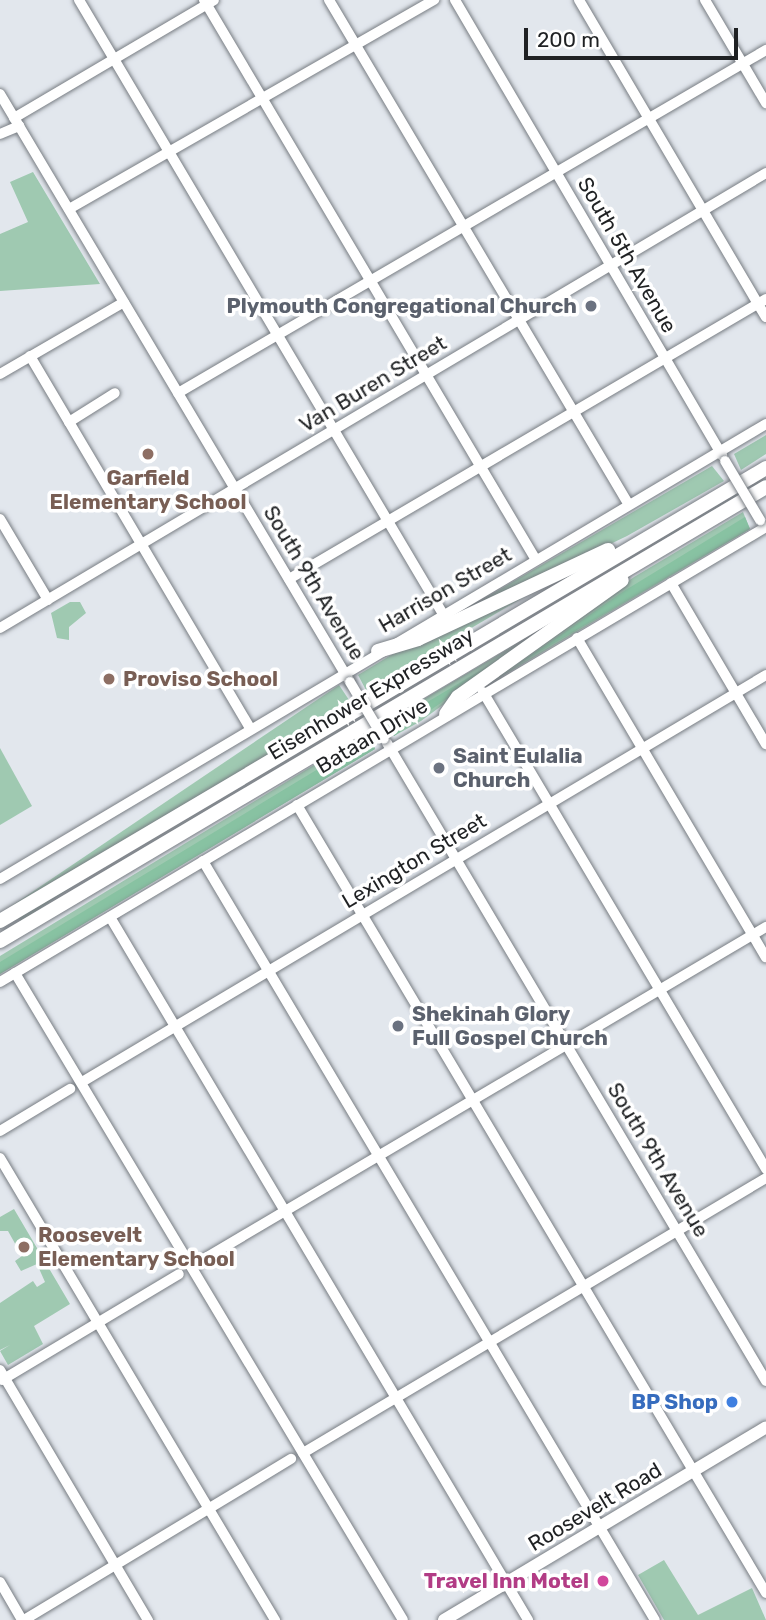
<!DOCTYPE html>
<style>
body{margin:0}
#map{position:relative;width:766px;height:1620px;overflow:hidden;background:#e2e7ed;font-family:Rubik,sans-serif}
div>[style]{position:absolute}
[style*='--x']{left:calc(var(--x)*1px);top:calc(var(--y)*1px);width:calc(var(--w)*1px);rotate:calc(var(--a)*1deg)}
.green>*{inset:0;background:#9fc9b1;transform-origin:0 0}
.forest>*{inset:0;background:#88c2a2}
.roads{filter:drop-shadow(0 0 2px #787d83) drop-shadow(0 0 2px #787d83)}
.minor>*{height:10px;margin:-5px;padding:0 5px;transform-origin:5px;border-radius:5px;background:#fff}
.major>*{height:12px;margin:-6px;padding:0 6px;transform-origin:6px;border-radius:6px;background:#fff}
.highway>*{height:14px;margin:-7px;padding:0 7px;transform-origin:7px;border-radius:7px;background:#fff}
.bridges{filter:drop-shadow(0 0 2px #787d83) drop-shadow(0 0 2px #787d83)}
.minor-bridge>*{height:10px;margin:-5px;padding:0 5px;transform-origin:5px;border-radius:5px;background:#fff}
.dots>*{width:19px;height:19px;translate:-50% -50%;box-sizing:border-box;border:4px solid #fff;border-radius:50%}
span{translate:-50% -50%;white-space:nowrap;text-align:center;line-height:1.15;-webkit-text-stroke:7px #fff;paint-order:stroke}
.street-label{font-size:21px;color:#1f2123}
.worship-label{font-size:21px;color:#5b616d;font-weight:700}
.right{translate:-100% -50%;text-align:right}
.left{translate:0 -50%;text-align:left}
.education-label{font-size:21px;color:#785e54;font-weight:700}
.shop-label{font-size:21px;color:#366cbe;font-weight:700}
.hotel-label{font-size:21px;color:#b23c85;font-weight:700}
.scale{position:absolute;left:524px;top:28px;width:214px;height:32px;box-sizing:border-box;border:4px solid #1f2123;border-top:0;padding-left:9px;font-size:21px;line-height:24px;white-space:nowrap;color:#1f2123;-webkit-text-stroke:5px #fff;paint-order:stroke}
</style>
<div id="map">
<div class="green">
<div style="clip-path:polygon(33px 172px,100px 284px,0 291px,0 234px,28px 222px,10px 182px)"></div>
<div style="clip-path:polygon(766px 435px,766px 454px,741px 470px,734px 454px)"></div>
<div style="clip-path:polygon(712px 466px,724px 481px,627px 536px,423px 634px)"></div>
<div style="clip-path:polygon(743px 512px,750px 529px,467px 697px,634px 577px)"></div>
<div style="clip-path:polygon(531px 593px,366px 690px,358px 675px,391px 655px)"></div>
<div style="clip-path:polygon(70px 602px,80px 602px,86px 613px,69px 627px,69px 640px,57px 638px,51px 613px)"></div>
<div style="clip-path:polygon(559px 619px,421px 721px,394px 736px,385px 722px)"></div>
<div style="left:339px;top:685px;width:18px;height:396px;rotate:56deg"></div>
<div style="clip-path:polygon(368px 732px,375px 749px,0 974px,0 956px)"></div>
<div style="clip-path:polygon(0 748px,32px 806px,0 825px)"></div>
<div style="clip-path:polygon(14px 1209px,70px 1304px,34px 1326px,43px 1344px,8px 1365px,0 1351px,10px 1345px,0 1350px,0 1303px,33px 1281px,37px 1287px,45px 1282px,37px 1264px,21px 1271px,15px 1261px,22px 1256px,8px 1231px,0 1231px,0 1217px)"></div>
<div style="clip-path:polygon(664px 1560px,698px 1615px,752px 1588px,766px 1620px,664px 1620px,638px 1575px)"></div>
</div>
<div class="forest">
<div style="clip-path:polygon(745px 517px,750px 529px,515px 666px,624px 591px)"></div>
<div style="clip-path:polygon(488px 666px,493px 666px,394px 736px,387px 726px)"></div>
<div style="clip-path:polygon(368px 732px,375px 749px,0 974px,0 962px,323px 766px)"></div>
</div>
<div class="roads">
<div class="minor">
<div style="--x:79;--y:0;--w:714;--a:59.34"></div>
<div style="--x:204;--y:0;--w:651;--a:59.34"></div>
<div style="--x:329;--y:0;--w:587;--a:59.29"></div>
<div style="--x:455;--y:0;--w:528;--a:59.6"></div>
<div style="--x:579;--y:0;--w:368;--a:59.5"></div>
<div style="--x:705;--y:0;--w:120;--a:59.4"></div>
<div style="--x:0;--y:94;--w:684;--a:59.24"></div>
<div style="--x:14;--y:118;--w:232;--a:-30.5"></div>
<div style="--x:0;--y:134;--w:21;--a:-23"></div>
<div style="--x:69;--y:209;--w:421;--a:-29.8"></div>
<div style="--x:30;--y:356;--w:432;--a:59.4"></div>
<div style="--x:0;--y:374;--w:143;--a:-30.1"></div>
<div style="--x:178;--y:393;--w:681;--a:-30.26"></div>
<div style="--x:69;--y:422;--w:54;--a:-32.2"></div>
<div style="--x:0;--y:519;--w:94;--a:59.3"></div>
<div style="--x:289;--y:579;--w:553;--a:-30.41"></div>
<div style="--x:671;--y:583;--w:187;--a:59.5"></div>
<div style="--x:0;--y:628;--w:891;--a:-30.71"></div>
<div style="--x:577;--y:638;--w:371;--a:59.4"></div>
<div style="--x:483;--y:692;--w:555;--a:59.32"></div>
<div style="--x:387;--y:743;--w:742;--a:59.29"></div>
<div style="--x:297;--y:805;--w:917;--a:59.24"></div>
<div style="--x:203;--y:861;--w:883;--a:59.23"></div>
<div style="--x:0;--y:879;--w:891;--a:-30.71"></div>
<div style="--x:110;--y:917;--w:818;--a:59.26"></div>
<div style="--x:15;--y:973;--w:754;--a:59.05"></div>
<div style="--x:0;--y:982;--w:891;--a:-30.71"></div>
<div style="--x:82;--y:1082;--w:796;--a:-30.75"></div>
<div style="--x:0;--y:1131;--w:82;--a:-31"></div>
<div style="--x:0;--y:1158;--w:538;--a:59.24"></div>
<div style="--x:192;--y:1266;--w:667;--a:-30.57"></div>
<div style="--x:0;--y:1370;--w:291;--a:59.4"></div>
<div style="--x:2;--y:1380;--w:206;--a:-30.9"></div>
<div style="--x:303;--y:1453;--w:539;--a:-30.71"></div>
<div style="--x:0;--y:1582;--w:44;--a:59.9"></div>
<div style="--x:24;--y:1620;--w:312;--a:-31.1"></div>
</div>
<div class="major">
<div style="--x:444;--y:1620;--w:375;--a:-30.9"></div>
</div>
<div class="highway">
<div style="--x:378;--y:651;--w:42;--a:-16.7"></div>
<div style="--x:418;--y:639;--w:210;--a:-25.1"></div>
<div style="--x:446;--y:714;--w:21;--a:-55"></div>
<div style="--x:458;--y:697;--w:201;--a:-35.5"></div>
<div style="--x:0;--y:921;--w:890;--a:-30.6"></div>
<div style="--x:0;--y:941;--w:890;--a:-30.65"></div>
</div>
</div>
<div class="bridges">
<div class="minor-bridge">
<div style="--x:725;--y:461;--w:69;--a:59.3"></div>
<div style="--x:350;--y:682;--w:66;--a:59.2"></div>
</div>
</div>
<div class="dots">
<div style="left:591px;top:306px;background:#6b7280"></div>
<div style="left:148px;top:454px;background:#8d6e63"></div>
<div style="left:109px;top:679px;background:#8d6e63"></div>
<div style="left:439px;top:768px;background:#6b7280"></div>
<div style="left:398px;top:1026px;background:#6b7280"></div>
<div style="left:24px;top:1247px;background:#8d6e63"></div>
<div style="left:732px;top:1402px;background:#3f7fe0"></div>
<div style="left:603px;top:1581px;background:#d1479c"></div>
</div>
<div class="street-label">
<span style="left:627px;top:255px;rotate:60deg">South 5th Avenue</span>
<span style="left:373px;top:384px;rotate:-31deg">Van Buren Street</span>
<span style="left:314px;top:583px;rotate:59deg">South 9th Avenue</span>
<span style="left:445px;top:590px;rotate:-30deg">Harrison Street</span>
<span style="left:371px;top:694px;rotate:-31deg">Eisenhower Expressway</span>
<span style="left:372px;top:736px;rotate:-31deg">Bataan Drive</span>
<span style="left:414px;top:861px;rotate:-31deg">Lexington Street</span>
<span style="left:658px;top:1160px;rotate:59deg">South 9th Avenue</span>
<span style="left:595px;top:1507px;rotate:-31deg">Roosevelt Road</span>
</div>
<div class="worship-label">
<span class="right" style="left:577px;top:306px">Plymouth Congregational Church</span>
<span class="left" style="left:453px;top:768px">Saint Eulalia<br>Church</span>
<span class="left" style="left:412px;top:1026px">Shekinah Glory<br>Full Gospel Church</span>
</div>
<div class="education-label">
<span style="left:148px;top:490px">Garfield<br>Elementary School</span>
<span class="left" style="left:123px;top:679px">Proviso School</span>
<span class="left" style="left:38px;top:1247px">Roosevelt<br>Elementary School</span>
</div>
<div class="shop-label">
<span class="right" style="left:718px;top:1402px">BP Shop</span>
</div>
<div class="hotel-label">
<span class="right" style="left:589px;top:1581px">Travel Inn Motel</span>
</div>
<div class="scale">200 m</div>
</div>
